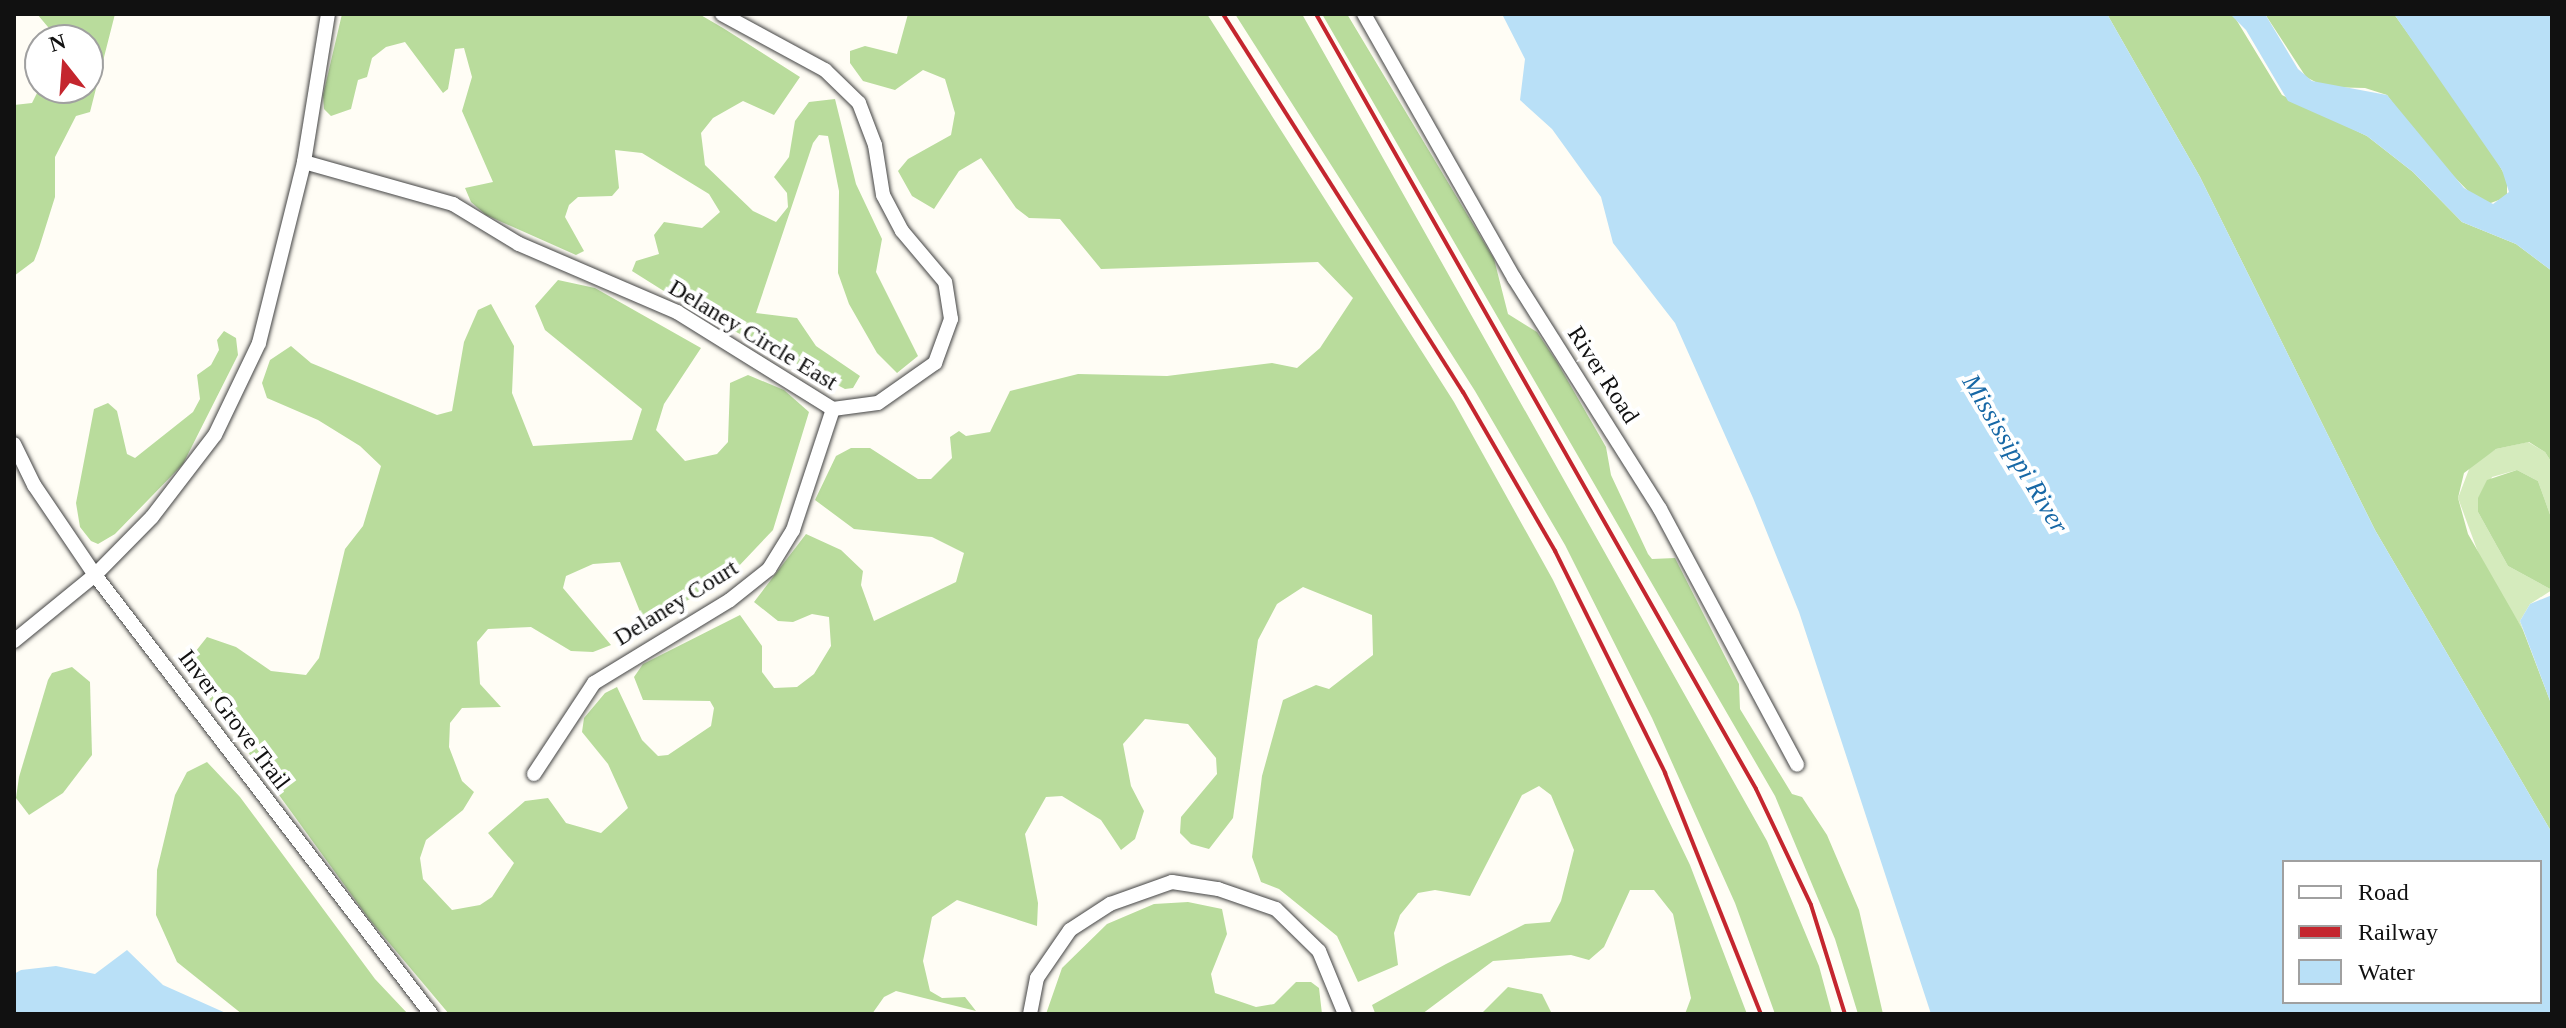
<!DOCTYPE html>
<style>
body{margin:0}
#map{position:relative;width:2566px;height:1028px;overflow:hidden;background:#fffdf5;font-family:Georgia,serif}
div>[style]{position:absolute}
[style*='--x']{left:calc(var(--x)*1px);top:calc(var(--y)*1px);width:calc(var(--w)*1px);rotate:calc(var(--a)*1deg)}
.green>*{inset:0;background:#d5ebbd}
.forest>*{inset:0;background:#b9dc9c}
.water>*{inset:0;background:#b9e0f7}
.roads{filter:drop-shadow(0 0 2px #444) drop-shadow(0 0 2px #444)}
.minor>*{height:14px;margin:-7px;padding:0 7px;transform-origin:7px;border-radius:7px;background:#fff}
.rail>*{height:4px;margin:-2px;padding:0 2px;transform-origin:2px;border-radius:2px;background:#c4262e}
span{translate:-50% -50%;white-space:nowrap;text-align:center;line-height:1.15;-webkit-text-stroke:8px #fff;paint-order:stroke}
.street-label{font-size:24px;color:#111}
.water-label{font-size:26px;color:#1768a6;font-style:italic}
.frame{position:absolute;inset:0;border:16px solid #111;pointer-events:none}
.legend{position:absolute;left:2282px;top:860px;width:260px;height:144px;box-sizing:border-box;background:#fff;border:2px solid #a0a0a0;margin:0;padding:10px 14px;list-style:none;font-size:24px;color:#111}
.legend li{display:flex;align-items:center;gap:16px;height:40px}
.legend b{width:40px;border:2px solid #a0a0a0}
.north{position:absolute;left:24px;top:24px;width:80px;height:80px;box-sizing:border-box;background:#fff;border:2px solid #a0a0a0;border-radius:50%;rotate:343deg;font-size:22px;font-weight:700;line-height:32px;text-align:center;color:#111}
.north::after{content:'';display:block;margin:auto;width:28px;height:36px;background:#c4262e;clip-path:polygon(50% 0,100% 100%,50% 72%,0 100%)}
</style>
<div id="map">
<div class="green">
<div style="clip-path:polygon(2528px 442px,2545px 452px,2552px 463px,2552px 520px,2538px 481px,2517px 470px,2492px 477px,2478px 512px,2508px 566px,2552px 590px,2530px 604px,2520px 621px,2523px 630px,2482px 563px,2458px 498px,2471px 464px,2496px 449px)"></div>
</div>
<div class="forest">
<div style="clip-path:polygon(37px 14px,115px 14px,90px 112px,76px 116px,55px 157px,55px 197px,39px 248px,34px 261px,14px 276px,14px 105px,32px 103px,40px 87px,88px 88px,88px 40px,59px 40px)"></div>
<div style="clip-path:polygon(342px 14px,699px 14px,723px 28px,800px 77px,774px 115px,743px 101px,713px 118px,701px 133px,705px 165px,753px 211px,776px 222px,788px 207px,787px 193px,774px 177px,789px 157px,795px 121px,809px 102px,835px 99px,856px 184px,882px 239px,876px 272px,918px 356px,897px 373px,877px 353px,849px 304px,838px 273px,839px 191px,828px 136px,819px 135px,813px 143px,756px 313px,797px 318px,816px 346px,860px 376px,853px 388px,845px 389px,694px 310px,632px 271px,636px 261px,659px 254px,654px 235px,664px 222px,702px 228px,720px 212px,709px 194px,642px 153px,615px 150px,619px 188px,612px 196px,578px 197px,569px 205px,565px 217px,584px 251px,576px 255px,486px 215px,471px 202px,465px 188px,493px 182px,462px 111px,472px 77px,464px 48px,455px 49px,448px 89px,443px 93px,405px 42px,386px 47px,372px 58px,367px 77px,358px 80px,351px 109px,331px 116px,324px 109px,323px 95px)"></div>
<div style="clip-path:polygon(908px 14px,1207px 14px,1454px 402px,1553px 580px,1690px 865px,1747px 1014px,1685px 1014px,1691px 998px,1673px 914px,1654px 890px,1630px 890px,1604px 947px,1589px 960px,1571px 955px,1493px 961px,1422px 1014px,1375px 1013px,1372px 1005px,1446px 964px,1525px 924px,1550px 922px,1561px 901px,1574px 850px,1551px 795px,1539px 786px,1522px 795px,1470px 896px,1435px 890px,1418px 893px,1400px 915px,1394px 933px,1398px 965px,1358px 982px,1337px 936px,1279px 889px,1261px 882px,1252px 857px,1262px 776px,1283px 700px,1316px 685px,1329px 689px,1373px 655px,1372px 615px,1303px 587px,1277px 604px,1258px 640px,1233px 818px,1209px 849px,1191px 844px,1180px 833px,1181px 817px,1217px 774px,1216px 758px,1188px 724px,1145px 719px,1123px 744px,1131px 786px,1144px 811px,1135px 839px,1121px 850px,1101px 820px,1062px 796px,1046px 797px,1025px 834px,1038px 903px,1037px 926px,957px 900px,932px 917px,923px 961px,930px 991px,942px 998px,965px 997px,976px 1011px,896px 991px,884px 997px,872px 1014px,449px 1014px,369px 919px,205px 693px,188px 661px,207px 637px,236px 647px,271px 671px,306px 675px,319px 658px,345px 549px,363px 526px,381px 466px,360px 446px,318px 420px,267px 398px,262px 383px,270px 360px,291px 346px,311px 363px,437px 415px,452px 411px,464px 342px,478px 310px,491px 304px,514px 346px,512px 393px,533px 446px,632px 440px,642px 409px,545px 330px,535px 306px,558px 280px,595px 288px,701px 348px,664px 404px,656px 430px,685px 461px,717px 454px,728px 442px,730px 383px,748px 375px,784px 390px,809px 412px,773px 530px,719px 587px,643px 619px,620px 562px,593px 564px,566px 576px,563px 588px,611px 645px,593px 652px,571px 651px,531px 627px,488px 629px,477px 642px,480px 684px,501px 707px,462px 708px,450px 723px,449px 747px,462px 781px,474px 792px,463px 810px,426px 840px,420px 858px,423px 879px,452px 910px,480px 905px,492px 897px,514px 863px,488px 833px,525px 801px,548px 798px,566px 823px,601px 833px,628px 808px,608px 764px,582px 732px,584px 718px,605px 693px,617px 687px,642px 740px,658px 756px,668px 755px,711px 726px,714px 708px,710px 701px,643px 700px,634px 677px,643px 664px,740px 615px,762px 646px,762px 672px,774px 688px,797px 687px,814px 674px,831px 646px,829px 617px,812px 614px,793px 622px,778px 621px,754px 602px,806px 534px,841px 550px,863px 571px,861px 585px,874px 621px,956px 582px,964px 553px,932px 537px,854px 529px,815px 500px,836px 456px,851px 448px,870px 448px,918px 479px,931px 479px,952px 458px,950px 437px,959px 431px,966px 436px,990px 432px,1010px 391px,1078px 374px,1167px 376px,1272px 363px,1297px 368px,1320px 348px,1353px 298px,1318px 262px,1101px 269px,1060px 219px,1029px 218px,1016px 208px,981px 158px,959px 171px,934px 209px,912px 196px,898px 171px,908px 159px,951px 135px,955px 113px,945px 79px,923px 70px,895px 90px,863px 81px,850px 63px,850px 51px,865px 46px,897px 54px)"></div>
<div style="clip-path:polygon(1235px 14px,1302px 14px,1767px 841px,1819px 966px,1832px 1014px,1775px 1014px,1735px 903px,1652px 718px,1565px 545px,1475px 391px)"></div>
<div style="clip-path:polygon(1322px 14px,1347px 14px,1494px 259px,1508px 314px,1537px 332px,1557px 362px,1606px 447px,1611px 475px,1648px 554px,1652px 559px,1675px 558px,1739px 684px,1740px 709px,1792px 794px,1802px 797px,1827px 835px,1859px 910px,1883px 1014px,1858px 1014px,1835px 939px,1775px 796px)"></div>
<div style="clip-path:polygon(2107px 14px,2234px 16px,2282px 95px,2367px 136px,2413px 172px,2462px 222px,2516px 244px,2552px 271px,2552px 463px,2545px 452px,2529px 442px,2496px 449px,2464px 473px,2458px 498px,2468px 534px,2523px 630px,2552px 706px,2552px 833px,2375px 530px,2200px 177px)"></div>
<div style="clip-path:polygon(2265px 14px,2394px 14px,2489px 147px,2507px 179px,2507px 197px,2488px 204px,2472px 195px,2426px 148px,2387px 95px,2365px 88px,2325px 87px,2306px 77px)"></div>
<div style="clip-path:polygon(224px 331px,236px 338px,238px 355px,183px 464px,115px 534px,98px 544px,91px 541px,80px 527px,76px 503px,94px 409px,108px 403px,117px 411px,127px 454px,135px 458px,193px 412px,200px 399px,197px 375px,211px 365px,219px 350px,217px 340px)"></div>
<div style="clip-path:polygon(2517px 470px,2538px 481px,2552px 520px,2552px 590px,2508px 566px,2478px 512px,2478px 498px,2487px 480px)"></div>
<div style="clip-path:polygon(72px 667px,90px 682px,92px 755px,63px 793px,29px 815px,16px 798px,19px 777px,48px 680px,52px 673px)"></div>
<div style="clip-path:polygon(207px 762px,240px 797px,375px 979px,408px 1014px,242px 1014px,177px 962px,156px 915px,157px 870px,175px 795px,187px 772px)"></div>
<div style="clip-path:polygon(1188px 902px,1222px 909px,1227px 934px,1211px 974px,1215px 993px,1256px 1007px,1274px 1004px,1296px 982px,1311px 982px,1319px 988px,1322px 1014px,1046px 1014px,1062px 968px,1107px 924px,1154px 904px)"></div>
<div style="clip-path:polygon(1508px 987px,1542px 994px,1552px 1014px,1481px 1014px)"></div>
</div>
<div class="water">
<div style="clip-path:polygon(evenodd,1502px 14px,2107px 14px,2200px 177px,2375px 530px,2552px 833px,2552px 1014px,1931px 1014px,1799px 612px,1753px 498px,1675px 323px,1613px 243px,1601px 197px,1552px 129px,1520px 100px,1525px 59px,1502px 14px,2284px 862px,2540px 862px,2540px 1002px,2284px 1002px,2284px 862px)"></div>
<div style="clip-path:polygon(2230px 14px,2265px 14px,2298px 69px,2312px 81px,2387px 95px,2464px 188px,2493px 204px,2509px 192px,2502px 170px,2394px 14px,2552px 14px,2552px 271px,2516px 244px,2462px 222px,2413px 172px,2367px 136px,2288px 101px,2246px 30px)"></div>
<div style="clip-path:polygon(2552px 595px,2552px 706px,2520px 621px,2530px 604px)"></div>
<div style="clip-path:polygon(127px 950px,163px 985px,228px 1014px,14px 1014px,14px 974px,21px 970px,56px 966px,95px 974px)"></div>
</div>
<div class="roads">
<div class="minor">
<div style="--x:1364;--y:14;--w:304;--a:60.4"></div>
<div style="--x:1514;--y:278;--w:273;--a:57.7"></div>
<div style="--x:1660;--y:509;--w:290;--a:61.8"></div>
<div style="--x:304;--y:162;--w:155;--a:15.7"></div>
<div style="--x:453;--y:204;--w:77;--a:31.2"></div>
<div style="--x:519;--y:244;--w:172;--a:23.3"></div>
<div style="--x:677;--y:312;--w:184;--a:31.9"></div>
<div style="--x:833;--y:409;--w:45;--a:-7.6"></div>
<div style="--x:878;--y:403;--w:70;--a:-35.1"></div>
<div style="--x:935;--y:363;--w:47;--a:-70"></div>
<div style="--x:951;--y:319;--w:37;--a:-99"></div>
<div style="--x:945;--y:282;--w:67;--a:-130.1"></div>
<div style="--x:902;--y:231;--w:41;--a:-117.8"></div>
<div style="--x:883;--y:195;--w:51;--a:-99.1"></div>
<div style="--x:875;--y:145;--w:45;--a:-110.9"></div>
<div style="--x:859;--y:103;--w:47;--a:-135.9"></div>
<div style="--x:825;--y:70;--w:117;--a:-151.5"></div>
<div style="--x:14;--y:444;--w:46;--a:64"></div>
<div style="--x:34;--y:485;--w:109;--a:55.9"></div>
<div style="--x:95;--y:575;--w:553;--a:52.57"></div>
<div style="--x:14;--y:641;--w:104;--a:-39.2"></div>
<div style="--x:95;--y:575;--w:81;--a:-45.5"></div>
<div style="--x:152;--y:517;--w:103;--a:-52.5"></div>
<div style="--x:215;--y:435;--w:102;--a:-64.4"></div>
<div style="--x:259;--y:343;--w:187;--a:-76"></div>
<div style="--x:304;--y:162;--w:150;--a:-80.8"></div>
<div style="--x:534;--y:774;--w:109;--a:-56.6"></div>
<div style="--x:594;--y:683;--w:159;--a:-31.4"></div>
<div style="--x:730;--y:600;--w:50;--a:-38.5"></div>
<div style="--x:769;--y:569;--w:46;--a:-58.4"></div>
<div style="--x:793;--y:530;--w:127;--a:-71.7"></div>
<div style="--x:1030;--y:1014;--w:37;--a:-79"></div>
<div style="--x:1037;--y:978;--w:58;--a:-55.5"></div>
<div style="--x:1070;--y:930;--w:48;--a:-33"></div>
<div style="--x:1110;--y:904;--w:66;--a:-19.5"></div>
<div style="--x:1172;--y:882;--w:47;--a:8.7"></div>
<div style="--x:1218;--y:889;--w:61;--a:19"></div>
<div style="--x:1276;--y:909;--w:60;--a:44.3"></div>
<div style="--x:1319;--y:951;--w:68;--a:67.6"></div>
</div>
</div>
<div class="rail">
<div style="--x:1223;--y:14;--w:448;--a:57.6"></div>
<div style="--x:1463;--y:392;--w:184;--a:59.9"></div>
<div style="--x:1555;--y:551;--w:248;--a:63.6"></div>
<div style="--x:1665;--y:773;--w:259;--a:68.3"></div>
<div style="--x:1316;--y:14;--w:891;--a:60.41"></div>
<div style="--x:1756;--y:789;--w:128;--a:64.6"></div>
<div style="--x:1811;--y:905;--w:114;--a:72.7"></div>
</div>
<div class="street-label">
<span style="left:753px;top:335px;rotate:31deg">Delaney Circle East</span>
<span style="left:1603px;top:375px;rotate:57deg">River Road</span>
<span style="left:676px;top:603px;rotate:-32deg">Delaney Court</span>
<span style="left:234px;top:720px;rotate:53deg">Inver Grove Trail</span>
</div>
<div class="water-label">
<span style="left:2015px;top:454px;rotate:59deg">Mississippi River</span>
</div>
<div class="frame"></div>
<ul class="legend">
<li><b style="height:10px;background:#fff"></b>Road</li>
<li><b style="height:10px;background:#c4262e"></b>Railway</li>
<li><b style="height:22px;background:#b9e0f7"></b>Water</li>
</ul>
<div class="north">N</div>
</div>
